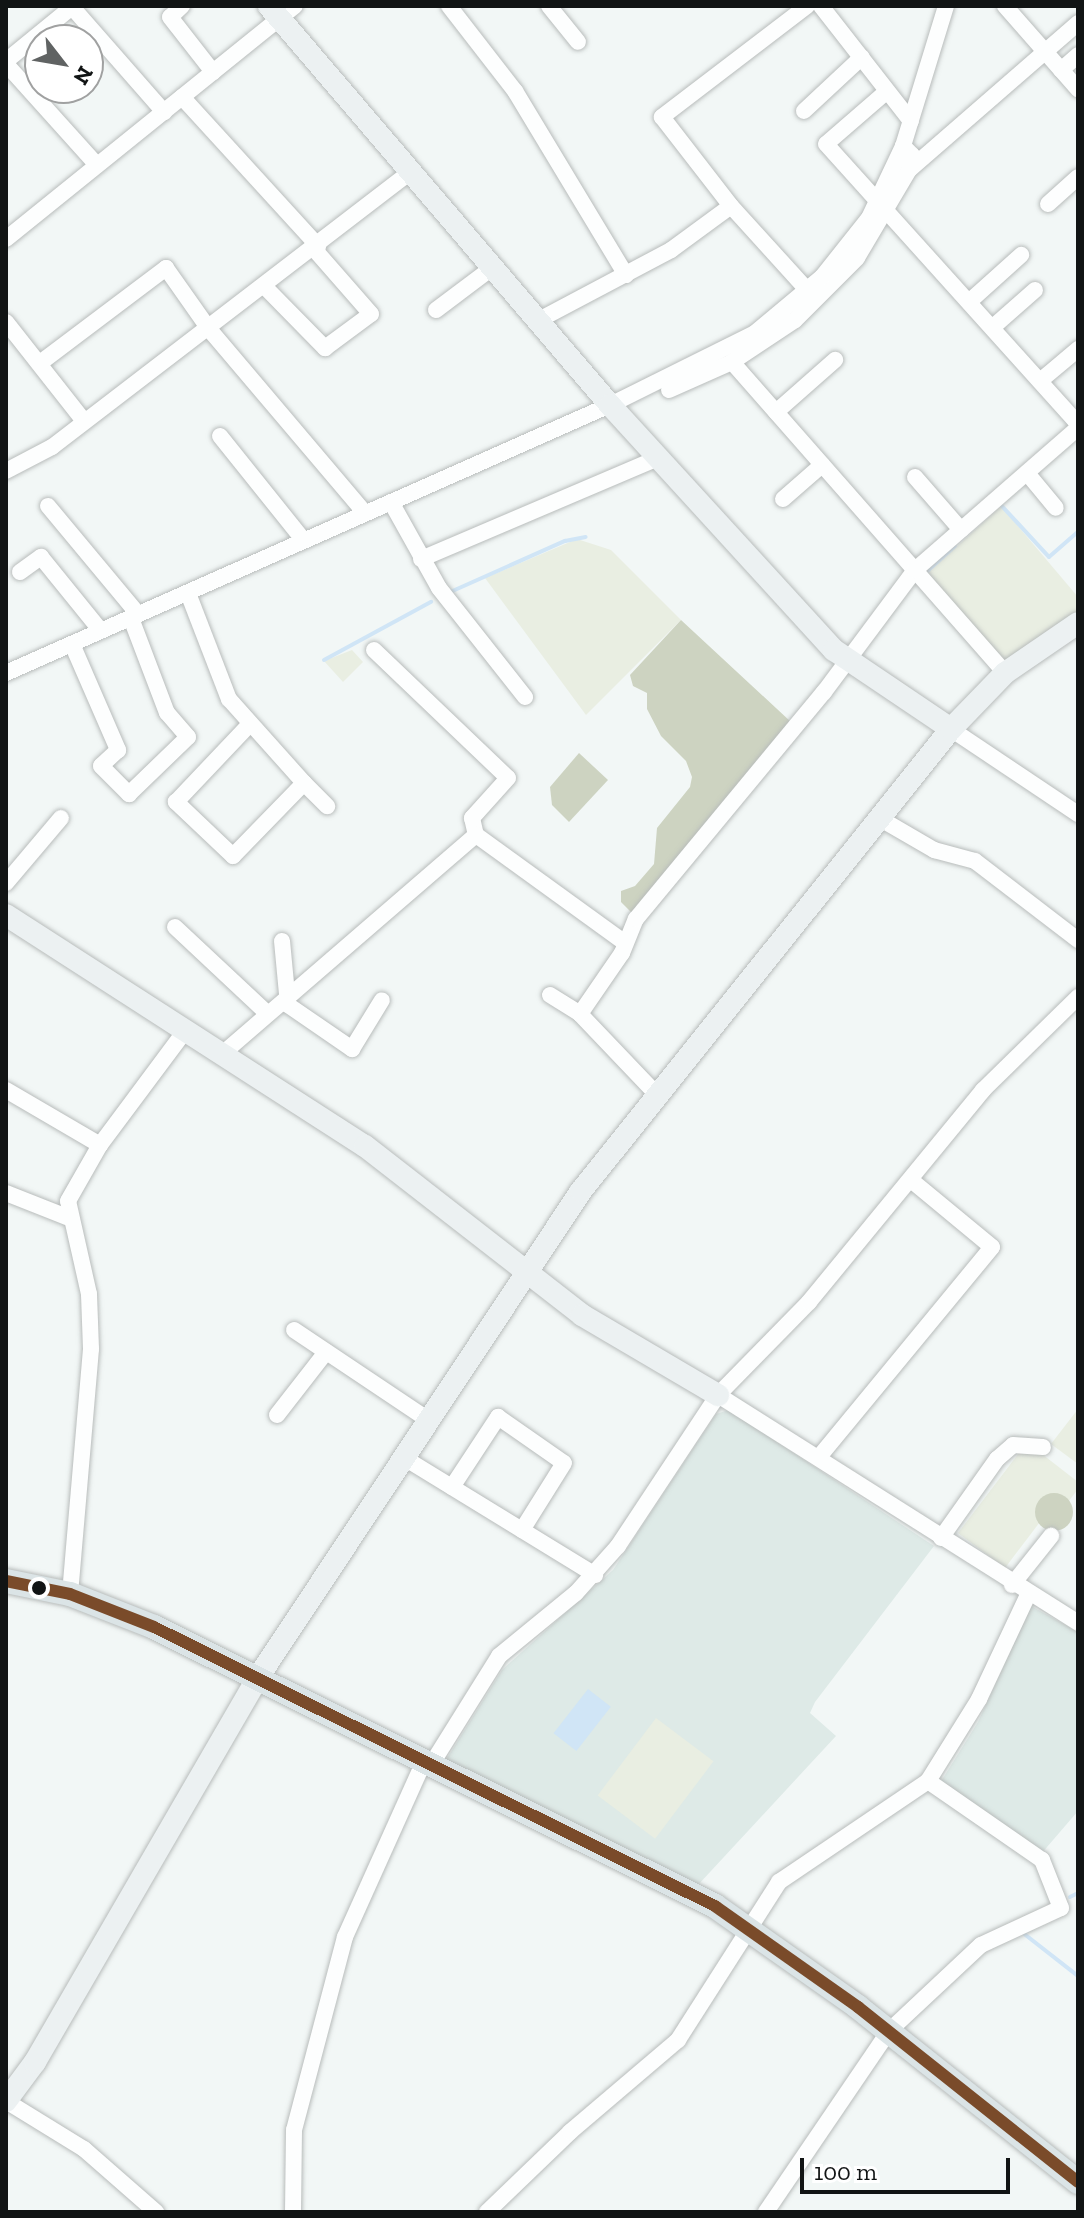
<!DOCTYPE html>
<style>
body{margin:0}
#map{position:relative;width:1084px;height:2218px;overflow:hidden;background:#f2f7f6;font-family:"Zilla Slab",serif}
div>[style]{position:absolute}
[style*='--x']{left:calc(var(--x)*1px);top:calc(var(--y)*1px);width:calc(var(--w)*1px);rotate:calc(var(--a)*1deg)}
.built>*{inset:0;background:#deeae7}
.green>*{inset:0;background:#e9eee2;transform-origin:0 0}
.forest>*{inset:0;background:#cdd3c1}
.round{border-radius:50%}
.water>*{inset:0;background:#d0e5f6;transform-origin:0 0}
.stream>*{height:4px;margin:-2px;padding:0 2px;transform-origin:2px;border-radius:2px;background:#d0e5f6}
.roads{filter:drop-shadow(0 0 2px #b8bcbb) drop-shadow(0 0 2px #b8bcbb)}
.street>*{height:16px;margin:-8px;padding:0 8px;transform-origin:8px;border-radius:8px;background:#fdfefe}
.secondary>*{height:22px;margin:-11px;padding:0 11px;transform-origin:11px;border-radius:11px;background:#ecf1f2}
.primary>*{height:24px;margin:-12px;padding:0 12px;transform-origin:12px;border-radius:12px;background:#dbe4e6}
.bus-1>*{height:12px;margin:-6px;padding:0 6px;transform-origin:6px;border-radius:6px;background:#7a4b2a}
.dots>*{width:22px;height:22px;translate:-50% -50%;box-sizing:border-box;border:4px solid #fff;border-radius:50%}
span{translate:-50% -50%;white-space:nowrap;text-align:center;line-height:1.15;-webkit-text-stroke:6px #fff;paint-order:stroke}
.frame{position:absolute;inset:0;border:8px solid #111414;pointer-events:none}
.north{position:absolute;left:24px;top:24px;width:80px;height:80px;box-sizing:border-box;background:#fff;border:2px solid #a0a1a1;border-radius:50%;rotate:121deg;font-size:22px;font-weight:700;line-height:32px;text-align:center;color:#111414}
.north::after{content:'';display:block;margin:auto;width:28px;height:36px;background:#606363;clip-path:polygon(50% 0,100% 100%,50% 72%,0 100%)}
.scale{position:absolute;left:800px;top:2158px;width:210px;height:36px;box-sizing:border-box;border:4px solid #111414;border-top:0;padding-left:10px;font-size:24px;line-height:28px;white-space:nowrap;color:#111414;-webkit-text-stroke:6px #fff;paint-order:stroke}
</style>
<div id="map">
<div class="built">
<div style="clip-path:polygon(729px 1410px,934px 1546px,815px 1702px,810px 1713px,836px 1736px,698px 1885px,446px 1760px,502px 1670px,613px 1570px,716px 1414px)"></div>
<div style="clip-path:polygon(1031px 1606px,1078px 1632px,1078px 1811px,1041px 1854px,940px 1783px,978px 1722px)"></div>
</div>
<div class="green">
<div style="clip-path:polygon(1001px 506px,1078px 597px,1078px 612px,1003px 665px,925px 576px)"></div>
<div style="clip-path:polygon(577px 539px,611px 550px,681px 620px,586px 715px,485px 578px)"></div>
<div style="clip-path:polygon(352px 650px,363px 662px,343px 682px,324px 661px)"></div>
<div style="clip-path:polygon(1078px 1409px,1078px 1464px,1051px 1444px)"></div>
<div style="clip-path:polygon(1019px 1453px,1042px 1454px,1078px 1482px,1078px 1489px,1059px 1514px,1049px 1510px,1005px 1568px,958px 1533px)"></div>
<div style="left:656px;top:1718px;width:72px;height:97px;rotate:37deg"></div>
</div>
<div class="forest">
<div style="clip-path:polygon(681px 620px,791px 722px,633px 914px,621px 902px,621px 891px,635px 886px,654px 864px,657px 828px,690px 787px,692px 777px,686px 761px,661px 736px,647px 709px,647px 693px,633px 686px,630px 675px)"></div>
<div style="clip-path:polygon(579px 753px,608px 780px,569px 822px,552px 805px,550px 787px)"></div>
<div class="round" style="left:1035px;top:1493px;width:38px;height:38px"></div>
</div>
<div class="water">
<div style="left:588px;top:1689px;width:29px;height:56px;rotate:38deg"></div>
</div>
<div class="stream">
<div style="--x:1000;--y:504;--w:72;--a:47.2"></div>
<div style="--x:1049;--y:557;--w:38;--a:-41"></div>
<div style="--x:923;--y:575;--w:43;--a:-42.2"></div>
<div style="--x:448;--y:593;--w:128;--a:-24"></div>
<div style="--x:565;--y:541;--w:21;--a:-11"></div>
<div style="--x:324;--y:660;--w:122;--a:-28.5"></div>
<div style="--x:1070;--y:1897;--w:9;--a:-27"></div>
<div style="--x:1023;--y:1933;--w:70;--a:38"></div>
</div>
<div class="roads">
<div class="street">
<div style="--x:182;--y:6;--w:16;--a:137"></div>
<div style="--x:170;--y:17;--w:70;--a:52"></div>
<div style="--x:449;--y:6;--w:108;--a:52.2"></div>
<div style="--x:515;--y:91;--w:215;--a:58.9"></div>
<div style="--x:549;--y:6;--w:46;--a:51.1"></div>
<div style="--x:807;--y:6;--w:183;--a:142.6"></div>
<div style="--x:662;--y:117;--w:113;--a:52.2"></div>
<div style="--x:731;--y:206;--w:115;--a:47.8"></div>
<div style="--x:821;--y:6;--w:146;--a:52"></div>
<div style="--x:1005;--y:6;--w:111;--a:48.7"></div>
<div style="--x:6;--y:61;--w:85;--a:-39.3"></div>
<div style="--x:72;--y:7;--w:140;--a:48.8"></div>
<div style="--x:6;--y:64;--w:136;--a:48"></div>
<div style="--x:1061;--y:70;--w:23;--a:-41"></div>
<div style="--x:886;--y:92;--w:79;--a:139.1"></div>
<div style="--x:826;--y:144;--w:377;--a:48"></div>
<div style="--x:182;--y:97;--w:202;--a:47.6"></div>
<div style="--x:804;--y:111;--w:79;--a:-43"></div>
<div style="--x:903;--y:146;--w:13;--a:45"></div>
<div style="--x:912;--y:155;--w:15;--a:101"></div>
<div style="--x:909;--y:170;--w:102;--a:120.6"></div>
<div style="--x:857;--y:258;--w:88;--a:135"></div>
<div style="--x:795;--y:320;--w:76;--a:146.3"></div>
<div style="--x:732;--y:362;--w:414;--a:48.7"></div>
<div style="--x:909;--y:170;--w:224;--a:-41"></div>
<div style="--x:1048;--y:204;--w:40;--a:-42"></div>
<div style="--x:6;--y:239;--w:371;--a:-38.9"></div>
<div style="--x:265;--y:287;--w:86;--a:45.5"></div>
<div style="--x:325;--y:348;--w:57;--a:-36.5"></div>
<div style="--x:371;--y:314;--w:86;--a:-131.2"></div>
<div style="--x:970;--y:301;--w:69;--a:-42"></div>
<div style="--x:436;--y:310;--w:70;--a:-36.9"></div>
<div style="--x:537;--y:321;--w:152;--a:-27.9"></div>
<div style="--x:671;--y:250;--w:74;--a:-36.3"></div>
<div style="--x:6;--y:322;--w:126;--a:51.8"></div>
<div style="--x:993;--y:327;--w:56;--a:-41.4"></div>
<div style="--x:40;--y:363;--w:158;--a:-37"></div>
<div style="--x:166;--y:268;--w:75;--a:54.8"></div>
<div style="--x:209;--y:329;--w:241;--a:49.7"></div>
<div style="--x:1040;--y:381;--w:50;--a:-40.1"></div>
<div style="--x:669;--y:390;--w:69;--a:-24"></div>
<div style="--x:776;--y:412;--w:79;--a:-41.4"></div>
<div style="--x:220;--y:436;--w:134;--a:51.3"></div>
<div style="--x:6;--y:471;--w:52;--a:-27.6"></div>
<div style="--x:52;--y:447;--w:451;--a:-37.5"></div>
<div style="--x:1027;--y:473;--w:45;--a:50.4"></div>
<div style="--x:915;--y:477;--w:70;--a:49"></div>
<div style="--x:783;--y:499;--w:52;--a:-41.1"></div>
<div style="--x:391;--y:502;--w:98;--a:60.8"></div>
<div style="--x:439;--y:588;--w:139;--a:51.7"></div>
<div style="--x:48;--y:506;--w:141;--a:50.2"></div>
<div style="--x:421;--y:559;--w:258;--a:-23.1"></div>
<div style="--x:20;--y:572;--w:26;--a:-36"></div>
<div style="--x:41;--y:557;--w:95;--a:51"></div>
<div style="--x:188;--y:593;--w:114;--a:68.9"></div>
<div style="--x:229;--y:699;--w:113;--a:48.2"></div>
<div style="--x:304;--y:783;--w:102;--a:134.2"></div>
<div style="--x:233;--y:856;--w:79;--a:-136.5"></div>
<div style="--x:176;--y:802;--w:106;--a:-46.5"></div>
<div style="--x:72;--y:644;--w:116;--a:66.5"></div>
<div style="--x:118;--y:750;--w:23;--a:137"></div>
<div style="--x:101;--y:766;--w:40;--a:45"></div>
<div style="--x:129;--y:794;--w:82;--a:-44"></div>
<div style="--x:188;--y:737;--w:32;--a:-131"></div>
<div style="--x:167;--y:713;--w:102;--a:-110.8"></div>
<div style="--x:374;--y:650;--w:185;--a:43.7"></div>
<div style="--x:508;--y:778;--w:54;--a:132"></div>
<div style="--x:472;--y:818;--w:17;--a:77"></div>
<div style="--x:476;--y:835;--w:183;--a:35.9"></div>
<div style="--x:6;--y:673;--w:661;--a:-23.93"></div>
<div style="--x:610;--y:405;--w:162;--a:-26.4"></div>
<div style="--x:755;--y:333;--w:87;--a:-39.9"></div>
<div style="--x:822;--y:277;--w:75;--a:-51.5"></div>
<div style="--x:869;--y:218;--w:80;--a:-64.7"></div>
<div style="--x:903;--y:146;--w:146;--a:-72.9"></div>
<div style="--x:951;--y:729;--w:153;--a:33.8"></div>
<div style="--x:304;--y:783;--w:33;--a:45"></div>
<div style="--x:879;--y:818;--w:64;--a:30.2"></div>
<div style="--x:934;--y:850;--w:42;--a:15"></div>
<div style="--x:975;--y:861;--w:130;--a:37.5"></div>
<div style="--x:6;--y:883;--w:85;--a:-49.8"></div>
<div style="--x:175;--y:927;--w:126;--a:43.1"></div>
<div style="--x:282;--y:941;--w:64;--a:84.6"></div>
<div style="--x:288;--y:1005;--w:78;--a:34.5"></div>
<div style="--x:352;--y:1049;--w:57;--a:-58.5"></div>
<div style="--x:550;--y:995;--w:36;--a:32"></div>
<div style="--x:580;--y:1014;--w:113;--a:46.4"></div>
<div style="--x:580;--y:1014;--w:74;--a:-55.5"></div>
<div style="--x:622;--y:953;--w:37;--a:-68"></div>
<div style="--x:636;--y:919;--w:295;--a:-50.4"></div>
<div style="--x:824;--y:692;--w:152;--a:-53.3"></div>
<div style="--x:915;--y:570;--w:216;--a:-41.1"></div>
<div style="--x:221;--y:1055;--w:337;--a:-40.8"></div>
<div style="--x:6;--y:1090;--w:109;--a:30.3"></div>
<div style="--x:6;--y:1193;--w:68;--a:21.6"></div>
<div style="--x:294;--y:1330;--w:164;--a:33.8"></div>
<div style="--x:718;--y:1395;--w:426;--a:32.3"></div>
<div style="--x:277;--y:1415;--w:80;--a:-52.1"></div>
<div style="--x:819;--y:1457;--w:272;--a:-50.5"></div>
<div style="--x:992;--y:1247;--w:105;--a:-140.4"></div>
<div style="--x:406;--y:1459;--w:222;--a:31.5"></div>
<div style="--x:452;--y:1487;--w:84;--a:-56.7"></div>
<div style="--x:498;--y:1417;--w:80;--a:34.9"></div>
<div style="--x:564;--y:1463;--w:79;--a:122.1"></div>
<div style="--x:941;--y:1538;--w:97;--a:-54.7"></div>
<div style="--x:997;--y:1459;--w:21;--a:-41"></div>
<div style="--x:1013;--y:1445;--w:30;--a:4"></div>
<div style="--x:1012;--y:1585;--w:63;--a:-51.5"></div>
<div style="--x:70;--y:1594;--w:246;--a:-85.1"></div>
<div style="--x:91;--y:1349;--w:55;--a:-92.1"></div>
<div style="--x:89;--y:1294;--w:95;--a:-102.7"></div>
<div style="--x:68;--y:1201;--w:64;--a:-60.3"></div>
<div style="--x:100;--y:1145;--w:142;--a:-53.3"></div>
<div style="--x:431;--y:1765;--w:128;--a:-58"></div>
<div style="--x:499;--y:1656;--w:99;--a:-39.3"></div>
<div style="--x:576;--y:1593;--w:63;--a:-48.2"></div>
<div style="--x:618;--y:1546;--w:181;--a:-56.5"></div>
<div style="--x:718;--y:1395;--w:130;--a:-45.6"></div>
<div style="--x:809;--y:1302;--w:274;--a:-50.6"></div>
<div style="--x:983;--y:1090;--w:133;--a:-44.4"></div>
<div style="--x:6;--y:2101;--w:92;--a:31.6"></div>
<div style="--x:84;--y:2149;--w:96;--a:41.2"></div>
<div style="--x:293;--y:2212;--w:82;--a:-89.3"></div>
<div style="--x:294;--y:2130;--w:200;--a:-75.2"></div>
<div style="--x:345;--y:1937;--w:193;--a:-65.8"></div>
<div style="--x:487;--y:2212;--w:115;--a:-43.9"></div>
<div style="--x:570;--y:2132;--w:142;--a:-40.4"></div>
<div style="--x:678;--y:2040;--w:188;--a:-57.4"></div>
<div style="--x:779;--y:1882;--w:180;--a:-34.1"></div>
<div style="--x:928;--y:1781;--w:97;--a:-58.1"></div>
<div style="--x:979;--y:1699;--w:115;--a:-64.8"></div>
<div style="--x:766;--y:2212;--w:219;--a:-55.8"></div>
<div style="--x:889;--y:2031;--w:126;--a:-43.1"></div>
<div style="--x:981;--y:1945;--w:88;--a:-24.8"></div>
<div style="--x:1061;--y:1908;--w:52;--a:-111.6"></div>
<div style="--x:1042;--y:1860;--w:139;--a:-145.3"></div>
</div>
<div class="secondary">
<div style="--x:269;--y:6;--w:525;--a:49.48"></div>
<div style="--x:610;--y:405;--w:332;--a:47.6"></div>
<div style="--x:834;--y:650;--w:141;--a:34"></div>
<div style="--x:6;--y:915;--w:427;--a:32.8"></div>
<div style="--x:365;--y:1146;--w:275;--a:37.9"></div>
<div style="--x:582;--y:1315;--w:158;--a:30.5"></div>
<div style="--x:6;--y:2101;--w:49;--a:-53.4"></div>
<div style="--x:35;--y:2062;--w:443;--a:-59.9"></div>
<div style="--x:257;--y:1679;--w:586;--a:-56.42"></div>
<div style="--x:581;--y:1191;--w:592;--a:-51.31"></div>
<div style="--x:951;--y:729;--w:78;--a:-46"></div>
<div style="--x:1005;--y:673;--w:88;--a:-34.4"></div>
</div>
<div class="primary">
<div style="--x:6;--y:1581;--w:65;--a:11.5"></div>
<div style="--x:70;--y:1594;--w:90;--a:21.4"></div>
<div style="--x:154;--y:1627;--w:627;--a:26.44"></div>
<div style="--x:715;--y:1906;--w:175;--a:35.2"></div>
<div style="--x:858;--y:2007;--w:281;--a:38.5"></div>
</div>
</div>
<div class="bus-1">
<div style="--x:6;--y:1581;--w:65;--a:11.5"></div>
<div style="--x:70;--y:1594;--w:90;--a:21.4"></div>
<div style="--x:154;--y:1627;--w:627;--a:26.44"></div>
<div style="--x:715;--y:1906;--w:175;--a:35.2"></div>
<div style="--x:858;--y:2007;--w:281;--a:38.5"></div>
</div>
<div class="dots">
<div style="left:39px;top:1588px;background:#111414"></div>
</div>
<div class="frame"></div>
<div class="north">N</div>
<div class="scale">100 m</div>
</div>
